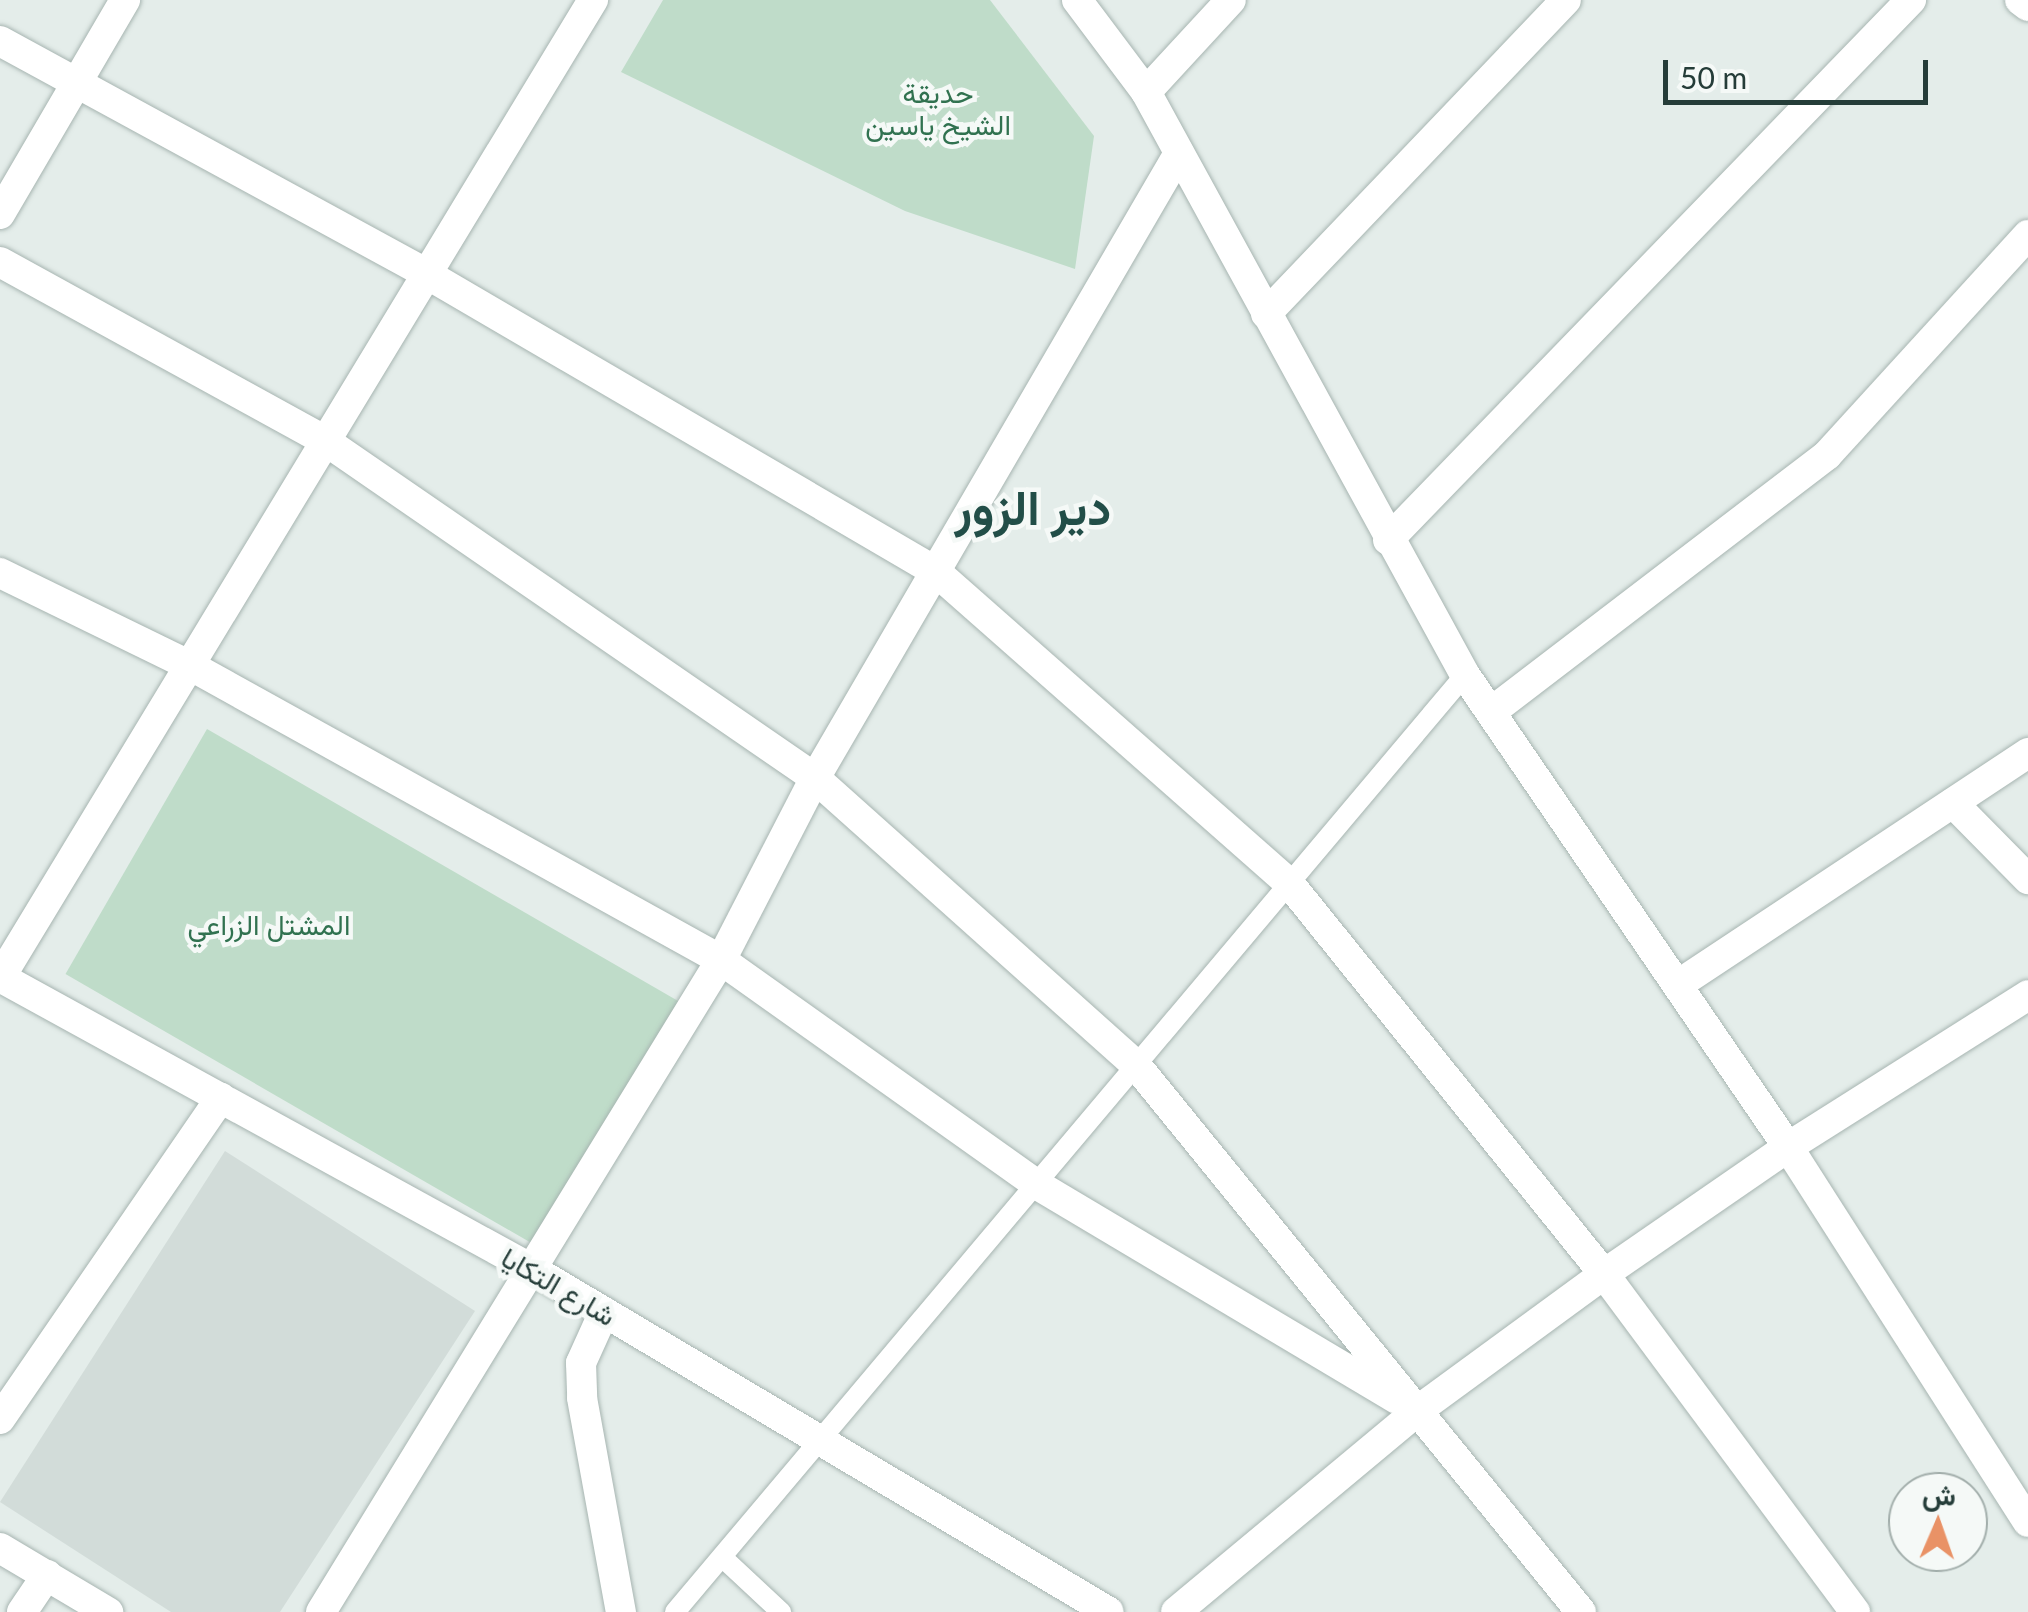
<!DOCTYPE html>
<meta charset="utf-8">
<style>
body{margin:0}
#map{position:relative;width:2028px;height:1612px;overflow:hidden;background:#e4edea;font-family:Lato,Vazirmatn,sans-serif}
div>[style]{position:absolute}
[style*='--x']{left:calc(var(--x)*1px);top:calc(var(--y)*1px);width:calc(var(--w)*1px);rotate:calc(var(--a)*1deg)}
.built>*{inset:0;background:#d2dcd9}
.green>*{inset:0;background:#bfdcc9;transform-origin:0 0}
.roads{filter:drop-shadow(0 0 2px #a7b5b1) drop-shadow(0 0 2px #a7b5b1)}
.lane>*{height:20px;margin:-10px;padding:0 10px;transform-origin:10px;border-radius:10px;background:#fff}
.street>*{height:30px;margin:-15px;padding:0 15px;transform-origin:15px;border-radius:15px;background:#fff}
.secondary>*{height:30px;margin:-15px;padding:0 15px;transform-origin:15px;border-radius:15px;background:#fff}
span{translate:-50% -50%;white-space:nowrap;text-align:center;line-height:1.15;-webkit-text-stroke:9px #f5f9f7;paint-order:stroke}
.park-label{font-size:28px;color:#317250}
.street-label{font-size:28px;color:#253d39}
.town-label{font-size:48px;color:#224e48;font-weight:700}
.north{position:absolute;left:1888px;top:1472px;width:100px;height:100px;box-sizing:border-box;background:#f5f9f7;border:2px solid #a2aeab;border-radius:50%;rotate:2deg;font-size:28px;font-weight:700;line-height:40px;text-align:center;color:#253d39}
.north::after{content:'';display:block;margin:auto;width:35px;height:45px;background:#e99266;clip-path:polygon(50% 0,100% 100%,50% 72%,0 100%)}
.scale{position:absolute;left:1663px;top:60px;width:265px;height:45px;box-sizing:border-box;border:5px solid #253d39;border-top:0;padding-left:12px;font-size:30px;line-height:35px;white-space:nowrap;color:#253d39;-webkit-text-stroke:8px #f5f9f7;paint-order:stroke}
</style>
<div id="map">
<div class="built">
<div style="clip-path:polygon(225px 1151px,475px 1311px,280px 1612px,171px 1612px,0 1502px)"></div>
</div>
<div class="green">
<div style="clip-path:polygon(663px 0,990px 0,1094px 136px,1075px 269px,905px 211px,621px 72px)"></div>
<div style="left:207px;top:729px;width:547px;height:283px;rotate:30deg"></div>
</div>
<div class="roads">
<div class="lane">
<div style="--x:722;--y:1557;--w:81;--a:43"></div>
<div style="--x:675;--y:1612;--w:1226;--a:-49.87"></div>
</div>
<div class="street">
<div style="--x:2020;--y:0;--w:10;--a:37"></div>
<div style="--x:0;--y:41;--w:484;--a:28.6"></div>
<div style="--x:425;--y:273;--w:591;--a:30.3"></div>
<div style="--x:935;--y:571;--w:472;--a:41.4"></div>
<div style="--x:1289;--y:883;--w:502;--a:51.14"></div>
<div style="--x:1604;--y:1274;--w:421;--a:53.4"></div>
<div style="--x:1146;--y:92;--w:125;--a:-47.3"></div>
<div style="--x:0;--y:214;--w:248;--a:-59.7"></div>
<div style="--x:0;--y:262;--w:373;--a:28.8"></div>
<div style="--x:327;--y:442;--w:592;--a:34.55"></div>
<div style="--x:815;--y:778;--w:431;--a:41.8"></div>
<div style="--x:1136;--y:1065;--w:705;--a:50.87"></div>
<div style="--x:1266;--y:314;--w:434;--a:-46.3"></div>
<div style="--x:1388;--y:540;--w:752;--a:-45.92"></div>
<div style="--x:0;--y:573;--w:212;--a:26"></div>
<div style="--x:191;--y:666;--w:606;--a:29.02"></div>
<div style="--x:721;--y:960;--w:387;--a:35.4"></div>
<div style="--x:1036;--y:1184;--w:420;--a:30.8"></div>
<div style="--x:1491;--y:712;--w:423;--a:-37.4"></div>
<div style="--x:1827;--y:455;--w:298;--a:-47.6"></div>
<div style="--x:1953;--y:803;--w:107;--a:45.4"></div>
<div style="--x:0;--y:978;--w:1144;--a:-58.77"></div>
<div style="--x:1679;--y:984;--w:419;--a:-33.5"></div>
<div style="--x:604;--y:1312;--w:56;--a:114.3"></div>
<div style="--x:581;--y:1363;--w:35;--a:88"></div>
<div style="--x:582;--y:1398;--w:218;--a:79.7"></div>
<div style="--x:0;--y:1419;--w:390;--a:-55.5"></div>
<div style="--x:0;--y:1548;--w:126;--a:30.7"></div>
<div style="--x:22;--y:1612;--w:45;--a:-56"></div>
<div style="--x:321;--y:1612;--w:765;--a:-58.47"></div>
<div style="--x:721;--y:960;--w:205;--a:-62.7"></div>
<div style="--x:815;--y:778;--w:723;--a:-59.78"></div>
<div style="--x:1176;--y:1612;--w:314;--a:-39.8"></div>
<div style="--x:1417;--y:1411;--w:232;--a:-36.2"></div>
<div style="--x:1604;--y:1274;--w:224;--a:-34.6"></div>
<div style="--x:1788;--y:1147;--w:284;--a:-32.3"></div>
</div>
<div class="secondary">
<div style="--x:1077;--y:0;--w:115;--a:53.1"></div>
<div style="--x:1146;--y:92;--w:665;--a:61.31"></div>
<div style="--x:1465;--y:675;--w:572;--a:55.62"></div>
<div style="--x:1788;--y:1147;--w:445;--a:57.4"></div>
<div style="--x:0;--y:977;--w:605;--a:28.77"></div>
<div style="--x:530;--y:1268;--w:673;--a:30.72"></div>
</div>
</div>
<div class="park-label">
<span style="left:938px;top:108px">حديقة<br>الشيخ ياسين</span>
<span style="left:269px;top:924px">المشتل الزراعي</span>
</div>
<div class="street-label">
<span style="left:559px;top:1286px;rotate:30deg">شارع التكايا</span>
</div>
<div class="town-label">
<span style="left:1033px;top:507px">دير الزور</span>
</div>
<div class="north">ش</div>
<div class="scale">50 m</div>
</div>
